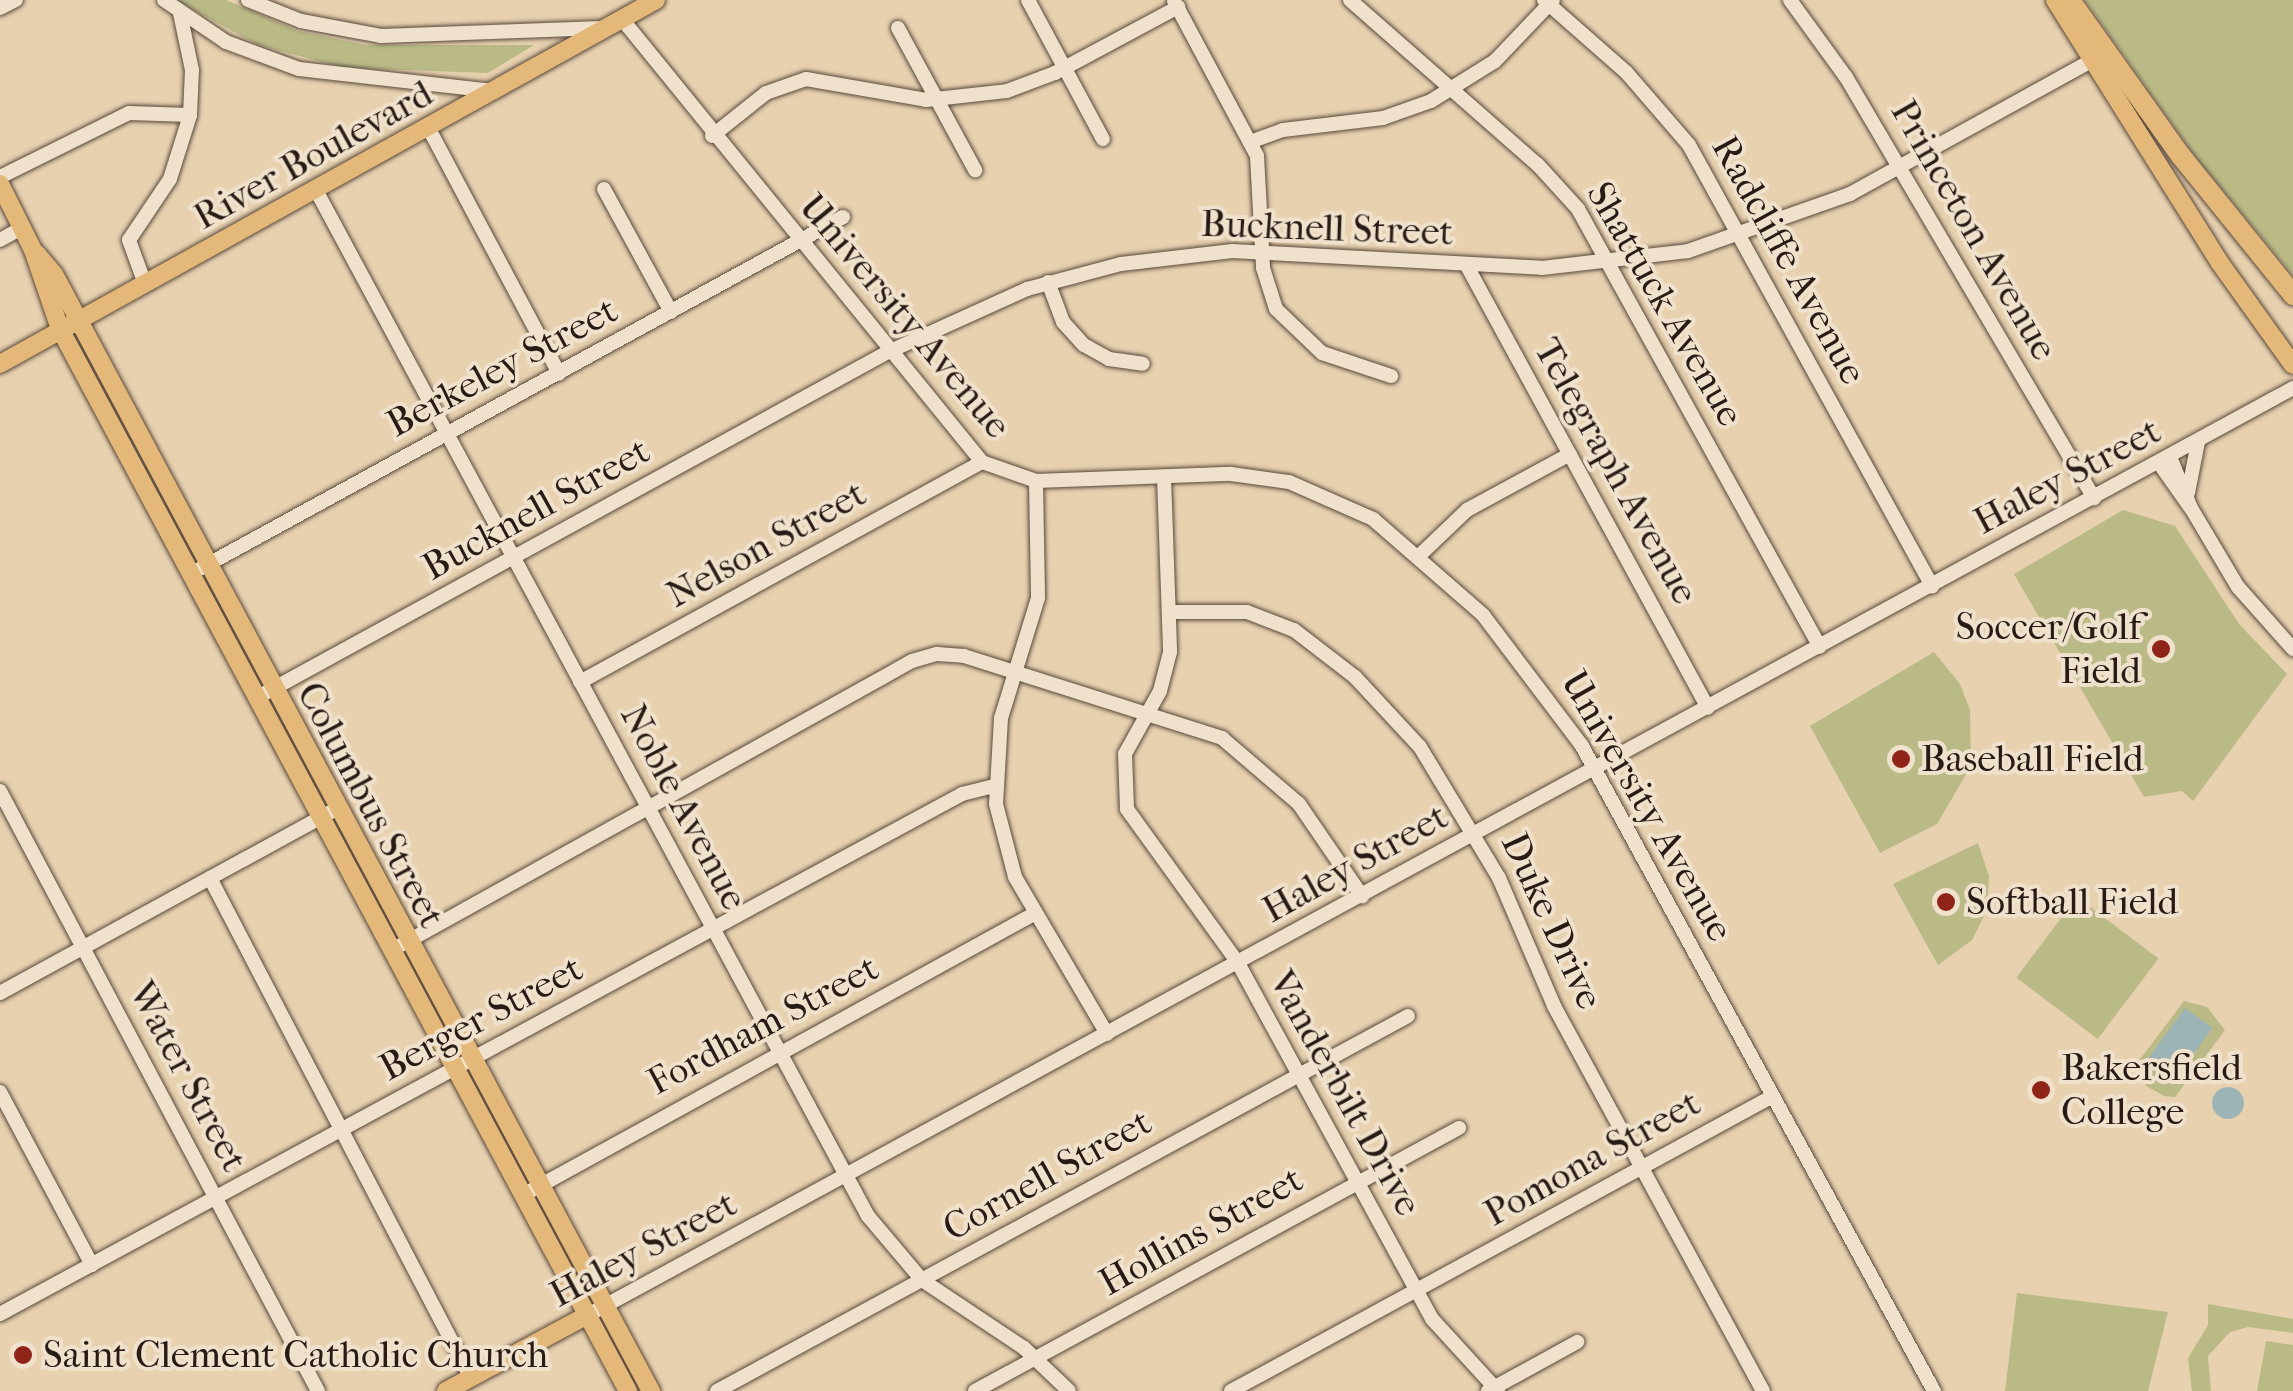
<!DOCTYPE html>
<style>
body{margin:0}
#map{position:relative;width:2293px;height:1391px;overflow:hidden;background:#e7d1af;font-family:"IM FELL French Canon",serif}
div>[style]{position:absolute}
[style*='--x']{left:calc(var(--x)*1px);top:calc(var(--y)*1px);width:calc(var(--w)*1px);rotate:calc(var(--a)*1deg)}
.green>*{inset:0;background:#baba87;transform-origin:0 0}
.water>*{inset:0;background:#9db4b7;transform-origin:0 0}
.round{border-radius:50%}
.roads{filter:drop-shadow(0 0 2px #58483c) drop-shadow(0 0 2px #58483c)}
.minor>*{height:14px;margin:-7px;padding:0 7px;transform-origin:7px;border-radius:7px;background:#efe1cb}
.major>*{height:18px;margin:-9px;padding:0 9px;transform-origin:9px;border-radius:9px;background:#e4b878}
.highway>*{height:20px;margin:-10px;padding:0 10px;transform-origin:10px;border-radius:10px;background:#e4b878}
.dots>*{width:28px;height:28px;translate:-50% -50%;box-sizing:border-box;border:5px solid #efe1cb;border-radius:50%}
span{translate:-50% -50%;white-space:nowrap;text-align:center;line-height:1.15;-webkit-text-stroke:8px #efe1cb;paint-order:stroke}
.street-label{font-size:38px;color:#281b16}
.poi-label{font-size:38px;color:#281b16}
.right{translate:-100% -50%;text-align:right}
.left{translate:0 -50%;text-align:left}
</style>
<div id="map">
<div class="green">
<div style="clip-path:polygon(176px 0,226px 0,298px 31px,366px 45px,534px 45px,488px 73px,345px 68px,258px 45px)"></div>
<div style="clip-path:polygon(2085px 0,2293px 0,2293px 275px,2195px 156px)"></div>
<div style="clip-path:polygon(2123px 510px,2175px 526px,2239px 624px,2287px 674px,2193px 801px,2182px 791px,2144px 797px,2014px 574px)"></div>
<div style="clip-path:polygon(1934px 652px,1960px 684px,1970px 710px,1971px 766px,1937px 824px,1880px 853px,1810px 726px)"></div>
<div style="clip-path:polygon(1978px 843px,1989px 876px,1987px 910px,1972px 940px,1938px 965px,1893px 884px)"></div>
<div style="left:2077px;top:897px;width:102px;height:101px;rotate:37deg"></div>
<div style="clip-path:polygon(2184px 1001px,2207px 1007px,2225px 1030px,2175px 1097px,2165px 1096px,2146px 1086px,2135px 1066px)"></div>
<div style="clip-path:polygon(2017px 1293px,2168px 1312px,2148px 1391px,2005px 1391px)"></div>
<div style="clip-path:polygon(2208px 1304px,2293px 1319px,2293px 1333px,2248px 1327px,2230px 1332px,2208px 1356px,2211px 1391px,2192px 1391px,2188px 1358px,2208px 1325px)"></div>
<div style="clip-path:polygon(2266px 1341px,2293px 1345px,2293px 1391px,2257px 1391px)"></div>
</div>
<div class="water">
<div style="left:2185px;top:1008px;width:34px;height:69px;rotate:36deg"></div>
<div class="round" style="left:2212px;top:1087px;width:32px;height:32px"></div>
</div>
<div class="roads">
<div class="minor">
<div style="--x:164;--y:0;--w:75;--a:34.1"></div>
<div style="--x:226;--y:42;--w:78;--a:20.3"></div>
<div style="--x:299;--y:69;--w:195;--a:6.5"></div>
<div style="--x:248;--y:0;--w:57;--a:21.6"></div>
<div style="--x:301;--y:21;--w:81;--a:10.6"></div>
<div style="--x:381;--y:36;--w:221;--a:-2.1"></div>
<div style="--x:1028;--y:0;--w:158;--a:61.7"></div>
<div style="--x:1350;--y:0;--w:250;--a:41.3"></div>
<div style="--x:1538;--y:165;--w:59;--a:47.7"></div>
<div style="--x:1578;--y:209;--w:500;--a:61.08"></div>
<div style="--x:1544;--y:0;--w:109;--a:41.3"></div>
<div style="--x:1626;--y:72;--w:96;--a:49.2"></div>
<div style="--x:1689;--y:145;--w:504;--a:61.14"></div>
<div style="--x:1790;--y:0;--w:95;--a:54"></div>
<div style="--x:1846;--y:77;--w:489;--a:59.5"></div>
<div style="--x:1174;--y:1;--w:176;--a:61.8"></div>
<div style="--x:1257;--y:156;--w:112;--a:86.9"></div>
<div style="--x:1263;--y:268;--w:43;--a:72.4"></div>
<div style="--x:1276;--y:309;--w:64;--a:43.7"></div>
<div style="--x:1322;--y:353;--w:73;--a:18.4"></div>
<div style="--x:0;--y:8;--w:18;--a:-27"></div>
<div style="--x:622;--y:19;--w:571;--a:50.9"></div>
<div style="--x:982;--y:462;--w:57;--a:19.4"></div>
<div style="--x:1036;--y:481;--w:195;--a:-2.1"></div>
<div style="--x:1231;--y:474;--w:59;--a:7.9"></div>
<div style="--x:1289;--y:482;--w:92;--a:23.8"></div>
<div style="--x:1373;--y:519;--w:146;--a:41.1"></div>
<div style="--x:1483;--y:615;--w:164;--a:52.9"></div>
<div style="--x:1582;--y:746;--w:735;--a:61.38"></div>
<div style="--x:898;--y:28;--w:162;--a:61.5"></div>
<div style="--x:429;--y:129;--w:277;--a:62"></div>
<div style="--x:712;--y:136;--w:69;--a:-38.5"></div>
<div style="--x:766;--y:93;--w:42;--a:-19.3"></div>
<div style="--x:806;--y:79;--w:122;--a:9.9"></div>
<div style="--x:926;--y:100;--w:81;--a:-6.3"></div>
<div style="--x:1007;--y:91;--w:51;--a:-20.6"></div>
<div style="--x:1055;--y:73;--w:140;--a:-28.2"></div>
<div style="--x:1250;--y:142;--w:35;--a:-20"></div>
<div style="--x:1283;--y:130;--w:101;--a:-6.8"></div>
<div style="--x:1383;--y:118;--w:51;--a:-19.5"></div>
<div style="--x:1431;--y:101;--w:75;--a:-32"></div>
<div style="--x:1495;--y:61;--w:84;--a:-46.4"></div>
<div style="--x:0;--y:177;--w:144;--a:-26.4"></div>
<div style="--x:129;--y:113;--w:61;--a:1.9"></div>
<div style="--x:604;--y:189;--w:140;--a:61.4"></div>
<div style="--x:317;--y:192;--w:1163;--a:61.72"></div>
<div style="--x:868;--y:1216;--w:84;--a:49.8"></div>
<div style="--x:922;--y:1280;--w:123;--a:33.7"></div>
<div style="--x:1024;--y:1348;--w:62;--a:43.7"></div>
<div style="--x:0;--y:240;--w:26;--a:-29"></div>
<div style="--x:1467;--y:266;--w:503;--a:61.4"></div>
<div style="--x:1048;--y:282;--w:43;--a:69.4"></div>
<div style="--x:1063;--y:322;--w:31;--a:48"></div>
<div style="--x:1084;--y:345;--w:29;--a:29"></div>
<div style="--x:1109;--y:359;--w:34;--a:8"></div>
<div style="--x:145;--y:284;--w:47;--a:-110"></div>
<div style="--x:129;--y:240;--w:73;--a:-56.1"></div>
<div style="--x:170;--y:179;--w:67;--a:-72.6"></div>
<div style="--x:190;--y:115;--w:45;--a:-87.5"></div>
<div style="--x:192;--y:70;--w:58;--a:-101.9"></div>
<div style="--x:2170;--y:457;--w:55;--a:67.6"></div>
<div style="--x:2191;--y:508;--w:92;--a:59.3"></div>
<div style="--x:2238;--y:587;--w:83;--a:48.4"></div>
<div style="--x:2159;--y:463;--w:54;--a:54.8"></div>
<div style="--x:1164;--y:477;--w:175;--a:88"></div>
<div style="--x:1170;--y:652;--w:40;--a:104.4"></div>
<div style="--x:1160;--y:691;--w:72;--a:119.1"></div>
<div style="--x:1125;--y:754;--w:55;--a:87.9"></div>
<div style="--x:1127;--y:809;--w:190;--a:54.2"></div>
<div style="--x:1238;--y:963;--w:405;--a:61.4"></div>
<div style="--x:1432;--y:1319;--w:98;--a:47.5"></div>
<div style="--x:1036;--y:481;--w:117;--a:89"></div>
<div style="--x:1038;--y:598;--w:126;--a:107.1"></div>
<div style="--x:1001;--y:718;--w:86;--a:93.3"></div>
<div style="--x:996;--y:804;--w:75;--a:75.4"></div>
<div style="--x:1015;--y:877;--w:182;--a:59.6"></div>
<div style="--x:2188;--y:493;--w:52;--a:-78.9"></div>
<div style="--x:1421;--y:554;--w:64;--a:-43.7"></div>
<div style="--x:1467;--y:510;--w:117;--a:-28.5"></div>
<div style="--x:192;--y:573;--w:742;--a:-28.67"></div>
<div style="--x:1169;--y:612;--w:78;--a:0"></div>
<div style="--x:1247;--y:612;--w:50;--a:21"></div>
<div style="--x:1294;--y:630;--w:77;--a:37.6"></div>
<div style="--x:1355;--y:677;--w:96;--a:47.1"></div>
<div style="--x:1420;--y:747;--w:153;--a:58.9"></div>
<div style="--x:1499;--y:878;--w:139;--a:66.7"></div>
<div style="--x:1554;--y:1006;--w:438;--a:61.5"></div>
<div style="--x:580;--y:682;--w:458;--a:-28.7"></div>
<div style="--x:258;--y:697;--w:718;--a:-28.71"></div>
<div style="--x:888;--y:352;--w:153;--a:-24.4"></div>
<div style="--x:1027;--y:289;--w:97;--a:-14.9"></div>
<div style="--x:1121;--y:264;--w:112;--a:-6.7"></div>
<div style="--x:1232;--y:251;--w:310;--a:3.1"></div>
<div style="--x:1542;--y:268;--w:147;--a:-6.6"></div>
<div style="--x:1688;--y:251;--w:172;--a:-19.4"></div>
<div style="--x:1850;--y:194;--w:277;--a:-28.9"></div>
<div style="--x:0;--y:791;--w:679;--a:62.08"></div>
<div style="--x:210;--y:878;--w:564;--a:62.44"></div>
<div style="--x:392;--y:950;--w:595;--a:-29.06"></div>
<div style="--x:912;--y:661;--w:26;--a:-16"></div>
<div style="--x:937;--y:654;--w:27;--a:4"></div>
<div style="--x:964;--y:656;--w:271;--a:17.6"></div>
<div style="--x:1222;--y:738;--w:101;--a:40.6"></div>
<div style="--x:1299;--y:804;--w:112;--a:55.6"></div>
<div style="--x:0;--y:993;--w:383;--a:-28.7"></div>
<div style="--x:0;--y:1092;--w:196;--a:62"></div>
<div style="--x:523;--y:1195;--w:583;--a:-28.81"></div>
<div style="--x:0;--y:1314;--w:1094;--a:-28.39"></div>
<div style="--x:962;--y:794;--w:34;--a:-14"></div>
<div style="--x:588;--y:1315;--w:1941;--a:-28.53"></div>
<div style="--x:717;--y:1391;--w:786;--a:-28.49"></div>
<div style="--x:975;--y:1391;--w:551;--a:-28.52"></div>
<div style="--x:1231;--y:1391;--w:617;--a:-28.56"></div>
<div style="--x:1488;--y:1391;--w:102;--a:-28.8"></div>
</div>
<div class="major">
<div style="--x:2055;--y:0;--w:310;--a:57.9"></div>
<div style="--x:2220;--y:263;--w:125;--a:54.4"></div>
<div style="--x:0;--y:184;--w:74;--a:63.4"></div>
<div style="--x:33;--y:250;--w:83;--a:71.1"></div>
<div style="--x:60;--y:329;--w:1204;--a:61.86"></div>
<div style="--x:37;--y:254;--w:26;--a:50"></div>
<div style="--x:54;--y:274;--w:1267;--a:61.88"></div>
<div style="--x:0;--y:364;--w:750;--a:-29.02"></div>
<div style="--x:446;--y:1391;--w:161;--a:-28.2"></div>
</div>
<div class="highway">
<div style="--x:2070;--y:0;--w:191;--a:54.6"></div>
<div style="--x:2181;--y:156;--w:179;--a:51.1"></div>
</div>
</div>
<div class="dots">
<div style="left:2161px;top:649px;background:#8f2418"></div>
<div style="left:1901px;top:759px;background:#8f2418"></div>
<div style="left:1946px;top:902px;background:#8f2418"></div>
<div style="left:2041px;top:1090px;background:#8f2418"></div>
<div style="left:23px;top:1355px;background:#8f2418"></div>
</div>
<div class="street-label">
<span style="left:313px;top:155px;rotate:-29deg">River Boulevard</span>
<span style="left:1327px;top:228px;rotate:2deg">Bucknell Street</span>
<span style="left:1974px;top:230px;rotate:60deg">Princeton Avenue</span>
<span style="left:1789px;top:260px;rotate:61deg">Radcliffe Avenue</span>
<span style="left:1665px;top:304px;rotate:60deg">Shattuck Avenue</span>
<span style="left:905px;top:316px;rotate:50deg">University Avenue</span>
<span style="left:502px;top:367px;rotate:-28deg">Berkeley Street</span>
<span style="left:1616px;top:471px;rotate:61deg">Telegraph Avenue</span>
<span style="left:2067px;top:476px;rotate:-28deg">Haley Street</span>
<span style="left:536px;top:509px;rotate:-29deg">Bucknell Street</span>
<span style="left:766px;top:544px;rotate:-29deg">Nelson Street</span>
<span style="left:371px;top:805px;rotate:62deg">Columbus Street</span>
<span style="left:1647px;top:806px;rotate:60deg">University Avenue</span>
<span style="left:684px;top:807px;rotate:62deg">Noble Avenue</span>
<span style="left:1355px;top:863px;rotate:-29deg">Haley Street</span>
<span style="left:1552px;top:921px;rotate:65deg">Duke Drive</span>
<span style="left:481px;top:1018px;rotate:-28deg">Berger Street</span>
<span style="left:763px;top:1025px;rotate:-28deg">Fordham Street</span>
<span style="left:188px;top:1076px;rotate:62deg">Water Street</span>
<span style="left:1345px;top:1093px;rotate:61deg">Vanderbilt Drive</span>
<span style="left:1592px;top:1158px;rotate:-29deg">Pomona Street</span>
<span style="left:1047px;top:1175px;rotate:-29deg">Cornell Street</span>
<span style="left:1201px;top:1231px;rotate:-29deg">Hollins Street</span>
<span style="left:643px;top:1249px;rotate:-28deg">Haley Street</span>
</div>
<div class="poi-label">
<span class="right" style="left:2141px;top:649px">Soccer/Golf<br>Field</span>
<span class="left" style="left:1921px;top:759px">Baseball Field</span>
<span class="left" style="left:1966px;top:902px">Softball Field</span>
<span class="left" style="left:2061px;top:1090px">Bakersfield<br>College</span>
<span class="left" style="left:43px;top:1355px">Saint Clement Catholic Church</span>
</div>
</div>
